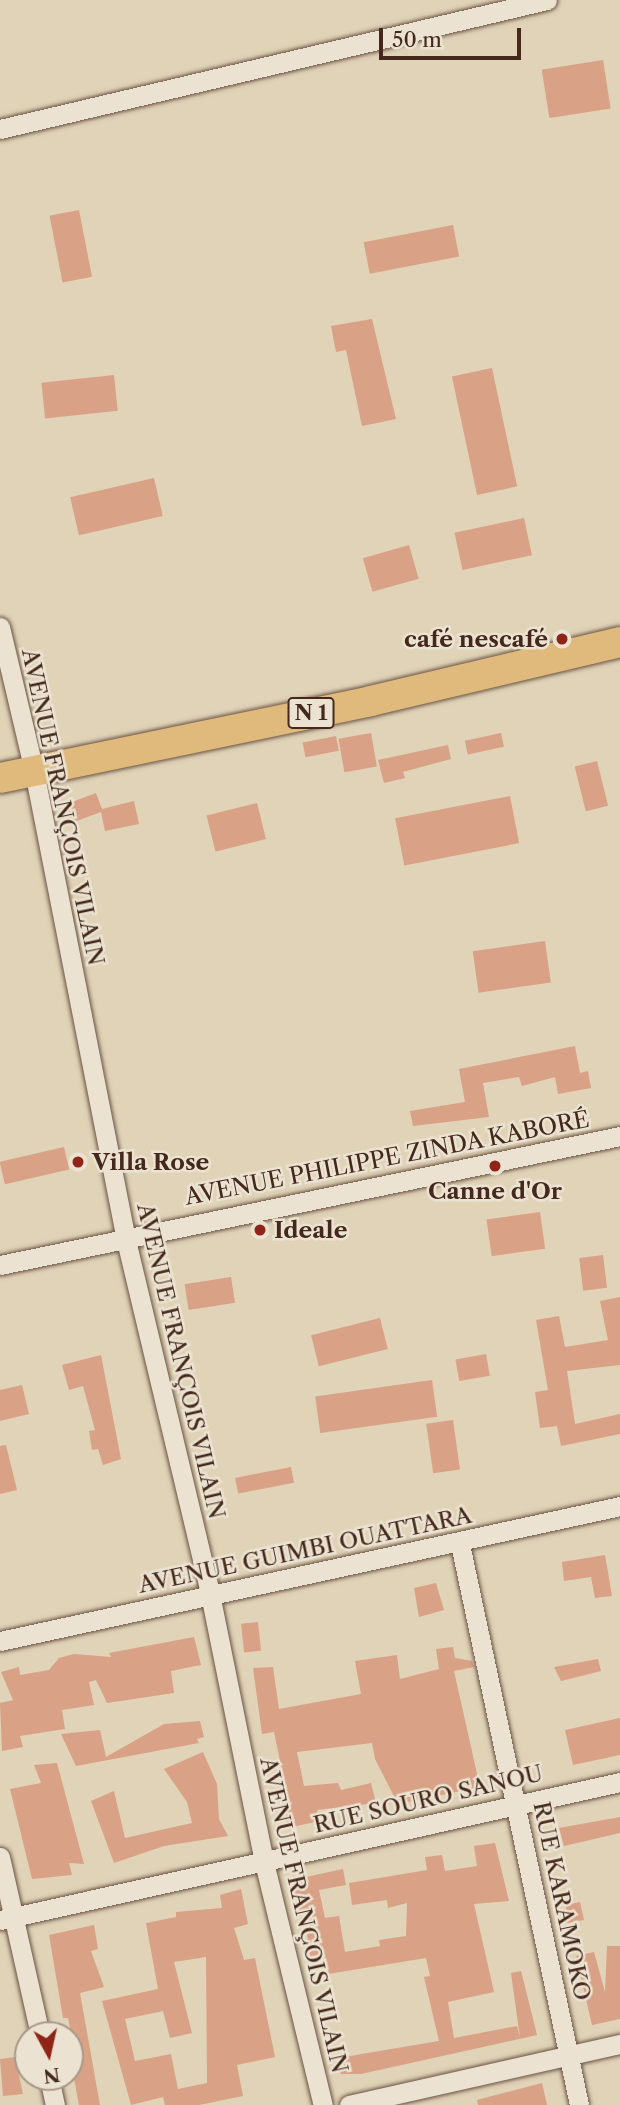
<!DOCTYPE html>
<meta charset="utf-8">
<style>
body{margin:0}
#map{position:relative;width:620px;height:2105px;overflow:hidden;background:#e0d3b8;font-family:"Libre Caslon Text",serif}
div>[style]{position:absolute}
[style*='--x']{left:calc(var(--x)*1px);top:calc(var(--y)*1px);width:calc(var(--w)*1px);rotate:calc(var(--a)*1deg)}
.building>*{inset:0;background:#d9a185;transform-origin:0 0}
.roads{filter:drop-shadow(0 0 2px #6a5342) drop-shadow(0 0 2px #6a5342)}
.minor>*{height:19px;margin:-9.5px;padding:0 9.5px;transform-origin:9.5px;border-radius:9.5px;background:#ebe2d1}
.highway>*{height:30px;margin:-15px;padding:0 15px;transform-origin:15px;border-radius:15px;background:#e0ba7c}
.dots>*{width:19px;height:19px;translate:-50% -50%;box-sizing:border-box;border:4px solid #ebe2d1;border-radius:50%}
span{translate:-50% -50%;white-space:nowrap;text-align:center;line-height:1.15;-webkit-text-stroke:5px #ebe2d1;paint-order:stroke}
.shield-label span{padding:2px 5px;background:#ebe2d1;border:2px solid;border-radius:5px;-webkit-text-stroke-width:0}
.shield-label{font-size:21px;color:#43281b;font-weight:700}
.poi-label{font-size:23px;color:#43281b;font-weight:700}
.right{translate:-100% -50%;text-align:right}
.left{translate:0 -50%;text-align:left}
.street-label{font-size:23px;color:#43281b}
.north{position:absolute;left:14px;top:2021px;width:70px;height:70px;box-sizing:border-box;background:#ebe2d1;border:2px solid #a89888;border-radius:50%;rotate:172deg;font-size:19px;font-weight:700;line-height:28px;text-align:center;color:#43281b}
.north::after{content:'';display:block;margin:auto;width:24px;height:32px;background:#8f2418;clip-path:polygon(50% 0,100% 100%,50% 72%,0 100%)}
.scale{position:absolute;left:379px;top:28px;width:142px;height:32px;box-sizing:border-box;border:4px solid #43281b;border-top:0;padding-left:9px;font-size:21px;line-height:24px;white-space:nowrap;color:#43281b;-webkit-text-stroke:5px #ebe2d1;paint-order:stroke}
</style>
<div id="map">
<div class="building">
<div style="left:603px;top:60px;width:49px;height:62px;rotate:81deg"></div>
<div style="left:79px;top:210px;width:68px;height:30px;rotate:79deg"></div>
<div style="left:453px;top:225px;width:32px;height:91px;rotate:79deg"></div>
<div style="clip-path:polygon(372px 319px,396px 419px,362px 426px,346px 350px,336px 352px,331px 326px)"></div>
<div style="left:492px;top:368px;width:121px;height:41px;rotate:78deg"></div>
<div style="left:114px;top:375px;width:36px;height:73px;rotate:84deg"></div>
<div style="left:154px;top:478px;width:39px;height:86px;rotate:77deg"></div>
<div style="left:524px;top:518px;width:38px;height:71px;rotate:78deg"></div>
<div style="left:409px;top:545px;width:35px;height:48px;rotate:74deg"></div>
<div style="left:371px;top:733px;width:34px;height:33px;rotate:80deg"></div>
<div style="left:501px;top:733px;width:14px;height:37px;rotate:78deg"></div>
<div style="left:336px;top:736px;width:15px;height:34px;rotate:79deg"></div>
<div style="clip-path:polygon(448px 745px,451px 759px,403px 772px,405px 778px,384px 783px,378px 760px)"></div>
<div style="left:597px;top:761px;width:46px;height:23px;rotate:76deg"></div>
<div style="clip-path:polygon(96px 793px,102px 809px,134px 801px,139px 824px,105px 831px,101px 812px,71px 823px,64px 805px)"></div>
<div style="left:510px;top:796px;width:48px;height:117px;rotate:79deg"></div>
<div style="left:257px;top:803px;width:37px;height:52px;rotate:76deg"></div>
<div style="left:545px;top:941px;width:42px;height:73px;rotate:82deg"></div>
<div style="clip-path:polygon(575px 1046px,580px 1073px,588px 1071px,591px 1088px,558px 1094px,555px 1077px,522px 1086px,519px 1077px,483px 1083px,489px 1117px,413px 1126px,410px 1111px,465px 1102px,459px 1069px)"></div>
<div style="left:64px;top:1147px;width:23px;height:66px;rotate:77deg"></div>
<div style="left:540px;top:1212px;width:37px;height:54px;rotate:82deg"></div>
<div style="left:603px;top:1255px;width:33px;height:24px;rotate:83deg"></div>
<div style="left:231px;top:1277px;width:26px;height:47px;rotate:81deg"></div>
<div style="clip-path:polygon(620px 1297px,620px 1365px,567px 1371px,575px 1424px,620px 1414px,620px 1434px,561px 1446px,557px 1426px,540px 1428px,535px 1392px,548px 1390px,536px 1320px,559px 1316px,565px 1347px,608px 1340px,600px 1301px)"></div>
<div style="left:380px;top:1318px;width:32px;height:71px;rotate:76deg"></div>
<div style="left:486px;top:1354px;width:22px;height:31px;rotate:80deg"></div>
<div style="clip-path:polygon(101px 1355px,121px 1459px,103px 1465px,98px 1449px,92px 1450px,89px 1431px,95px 1430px,83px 1386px,69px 1390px,62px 1365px)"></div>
<div style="left:432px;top:1380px;width:37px;height:118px;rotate:82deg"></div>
<div style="clip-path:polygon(22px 1385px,29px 1414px,0 1421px,0 1390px)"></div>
<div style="left:453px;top:1420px;width:50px;height:27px;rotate:82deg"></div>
<div style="clip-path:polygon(6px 1445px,17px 1490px,0 1494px,0 1446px)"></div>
<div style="left:291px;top:1467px;width:16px;height:57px;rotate:79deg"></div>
<div style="clip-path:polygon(605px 1555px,612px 1596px,595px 1598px,591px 1577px,564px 1581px,562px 1562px)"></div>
<div style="clip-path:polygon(436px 1583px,444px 1610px,419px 1617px,414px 1588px)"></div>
<div style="left:258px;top:1622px;width:29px;height:17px;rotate:84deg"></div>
<div style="clip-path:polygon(194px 1637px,201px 1665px,171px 1671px,174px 1693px,107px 1703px,96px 1680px,89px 1682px,94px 1705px,62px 1710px,65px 1729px,20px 1736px,23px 1747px,2px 1751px,0 1703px,13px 1700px,1px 1672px,19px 1667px,20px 1675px,49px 1670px,59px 1658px,74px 1654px,111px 1657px,109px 1653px)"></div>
<div style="clip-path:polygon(453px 1647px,455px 1658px,472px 1661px,474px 1667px,454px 1671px,480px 1787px,398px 1804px,375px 1759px,372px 1743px,297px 1752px,304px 1786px,338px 1783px,341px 1790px,371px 1783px,376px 1803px,317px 1810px,320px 1821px,287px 1828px,279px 1792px,286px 1790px,274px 1732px,262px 1734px,253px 1668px,273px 1667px,279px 1709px,361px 1694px,355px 1661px,397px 1655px,400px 1679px,439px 1669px,436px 1649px)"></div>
<div style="clip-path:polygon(598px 1659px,601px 1671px,561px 1681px,554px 1667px)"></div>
<div style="clip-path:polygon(620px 1718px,620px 1755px,573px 1765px,565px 1730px)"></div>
<div style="clip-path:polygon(200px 1721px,204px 1737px,197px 1739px,199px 1743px,76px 1766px,61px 1734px,100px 1730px,106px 1757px,164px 1724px)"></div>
<div style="clip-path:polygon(203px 1752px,217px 1784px,219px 1819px,228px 1836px,164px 1846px,114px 1863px,91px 1801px,114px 1791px,125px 1838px,192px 1823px,187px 1802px,164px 1769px)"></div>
<div style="clip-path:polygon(57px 1763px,84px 1864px,69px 1863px,72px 1875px,32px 1879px,10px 1789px,41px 1783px,34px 1765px)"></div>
<div style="clip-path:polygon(620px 1817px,620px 1833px,564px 1846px,559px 1828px)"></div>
<div style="clip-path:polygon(495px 1843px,509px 1901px,474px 1904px,494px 1992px,448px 2002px,454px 2038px,517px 2026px,520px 2038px,511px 1973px,521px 1971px,537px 2035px,361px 2074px,341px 2074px,338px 2058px,439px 2041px,424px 1977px,430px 1976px,426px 1958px,328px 1974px,325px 1954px,310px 1956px,304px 1913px,300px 1914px,292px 1880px,343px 1869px,346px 1885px,319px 1890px,325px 1918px,339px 1916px,345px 1952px,380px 1946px,379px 1940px,406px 1936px,407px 1903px,388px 1908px,387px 1900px,352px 1905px,349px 1883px,427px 1870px,425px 1857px,442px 1855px,445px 1871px,477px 1866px,474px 1846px)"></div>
<div style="clip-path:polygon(evenodd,241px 1889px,248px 1924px,234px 1928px,244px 1960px,255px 1958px,275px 2057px,237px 2065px,243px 2096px,199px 2105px,165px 2105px,163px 2097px,131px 2105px,102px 2001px,158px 1989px,146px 1923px,176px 1917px,176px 1912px,222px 1908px,220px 1895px,241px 1889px,206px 1957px,207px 2083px,178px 2089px,171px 2054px,135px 2061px,125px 2019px,163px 2011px,170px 2038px,192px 2033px,174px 1962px,206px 1957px)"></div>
<div style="clip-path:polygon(580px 1902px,584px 1920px,567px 1923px,566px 1905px)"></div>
<div style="clip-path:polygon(94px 1925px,98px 1949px,91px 1951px,104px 1987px,80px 1993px,100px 2105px,79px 2105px,73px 2073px,79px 2072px,68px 2018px,63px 2018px,49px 1935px)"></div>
<div style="clip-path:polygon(607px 1946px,620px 1946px,620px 2019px,592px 2025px,576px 1956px,594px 1952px,605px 1992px)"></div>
<div style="clip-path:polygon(15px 2057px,23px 2094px,3px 2096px,0 2059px)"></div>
<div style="clip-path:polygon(542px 2083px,547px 2105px,478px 2105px,477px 2100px)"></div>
</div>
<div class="roads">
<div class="minor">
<div style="--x:0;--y:129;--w:562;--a:-13.27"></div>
<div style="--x:0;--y:627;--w:148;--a:76.7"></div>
<div style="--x:34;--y:771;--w:474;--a:78.9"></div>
<div style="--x:125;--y:1236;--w:368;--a:76.6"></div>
<div style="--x:210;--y:1594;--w:273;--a:78.6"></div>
<div style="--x:264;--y:1862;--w:250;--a:76.4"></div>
<div style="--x:0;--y:1265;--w:633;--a:-11.75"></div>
<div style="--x:460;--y:1544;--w:573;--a:78.02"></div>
<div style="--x:0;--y:1641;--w:635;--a:-12.28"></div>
<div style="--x:0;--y:1857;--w:182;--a:77.3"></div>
<div style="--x:0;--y:1920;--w:635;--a:-12.55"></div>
<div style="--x:49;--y:2077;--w:29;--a:78"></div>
<div style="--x:349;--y:2105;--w:278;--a:-12.7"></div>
</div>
<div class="highway">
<div style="--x:0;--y:778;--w:379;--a:-11.7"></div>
<div style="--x:371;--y:701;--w:256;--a:-13.3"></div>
</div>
</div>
<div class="dots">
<div style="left:562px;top:639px;background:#8f2418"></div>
<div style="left:78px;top:1162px;background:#8f2418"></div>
<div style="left:495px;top:1166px;background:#8f2418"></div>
<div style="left:260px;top:1230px;background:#8f2418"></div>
</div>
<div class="shield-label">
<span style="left:311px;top:713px">N 1</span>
</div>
<div class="poi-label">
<span class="right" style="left:548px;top:639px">café nescafé</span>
<span class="left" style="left:92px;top:1162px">Villa Rose</span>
<span style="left:495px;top:1191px">Canne d'Or</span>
<span class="left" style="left:274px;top:1230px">Ideale</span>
</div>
<div class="street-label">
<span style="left:63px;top:807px;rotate:78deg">AVENUE FRANÇOIS VILAIN</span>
<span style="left:387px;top:1158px;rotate:-11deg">AVENUE PHILIPPE ZINDA KABORÉ</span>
<span style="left:181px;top:1361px;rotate:77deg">AVENUE FRANÇOIS VILAIN</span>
<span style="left:305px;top:1550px;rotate:-12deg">AVENUE GUIMBI OUATTARA</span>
<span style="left:428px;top:1799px;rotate:-13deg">RUE SOURO SANOU</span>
<span style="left:562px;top:1901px;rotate:78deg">RUE KARAMOKO</span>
<span style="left:304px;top:1915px;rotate:77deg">AVENUE FRANÇOIS VILAIN</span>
</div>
<div class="north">N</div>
<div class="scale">50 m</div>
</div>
